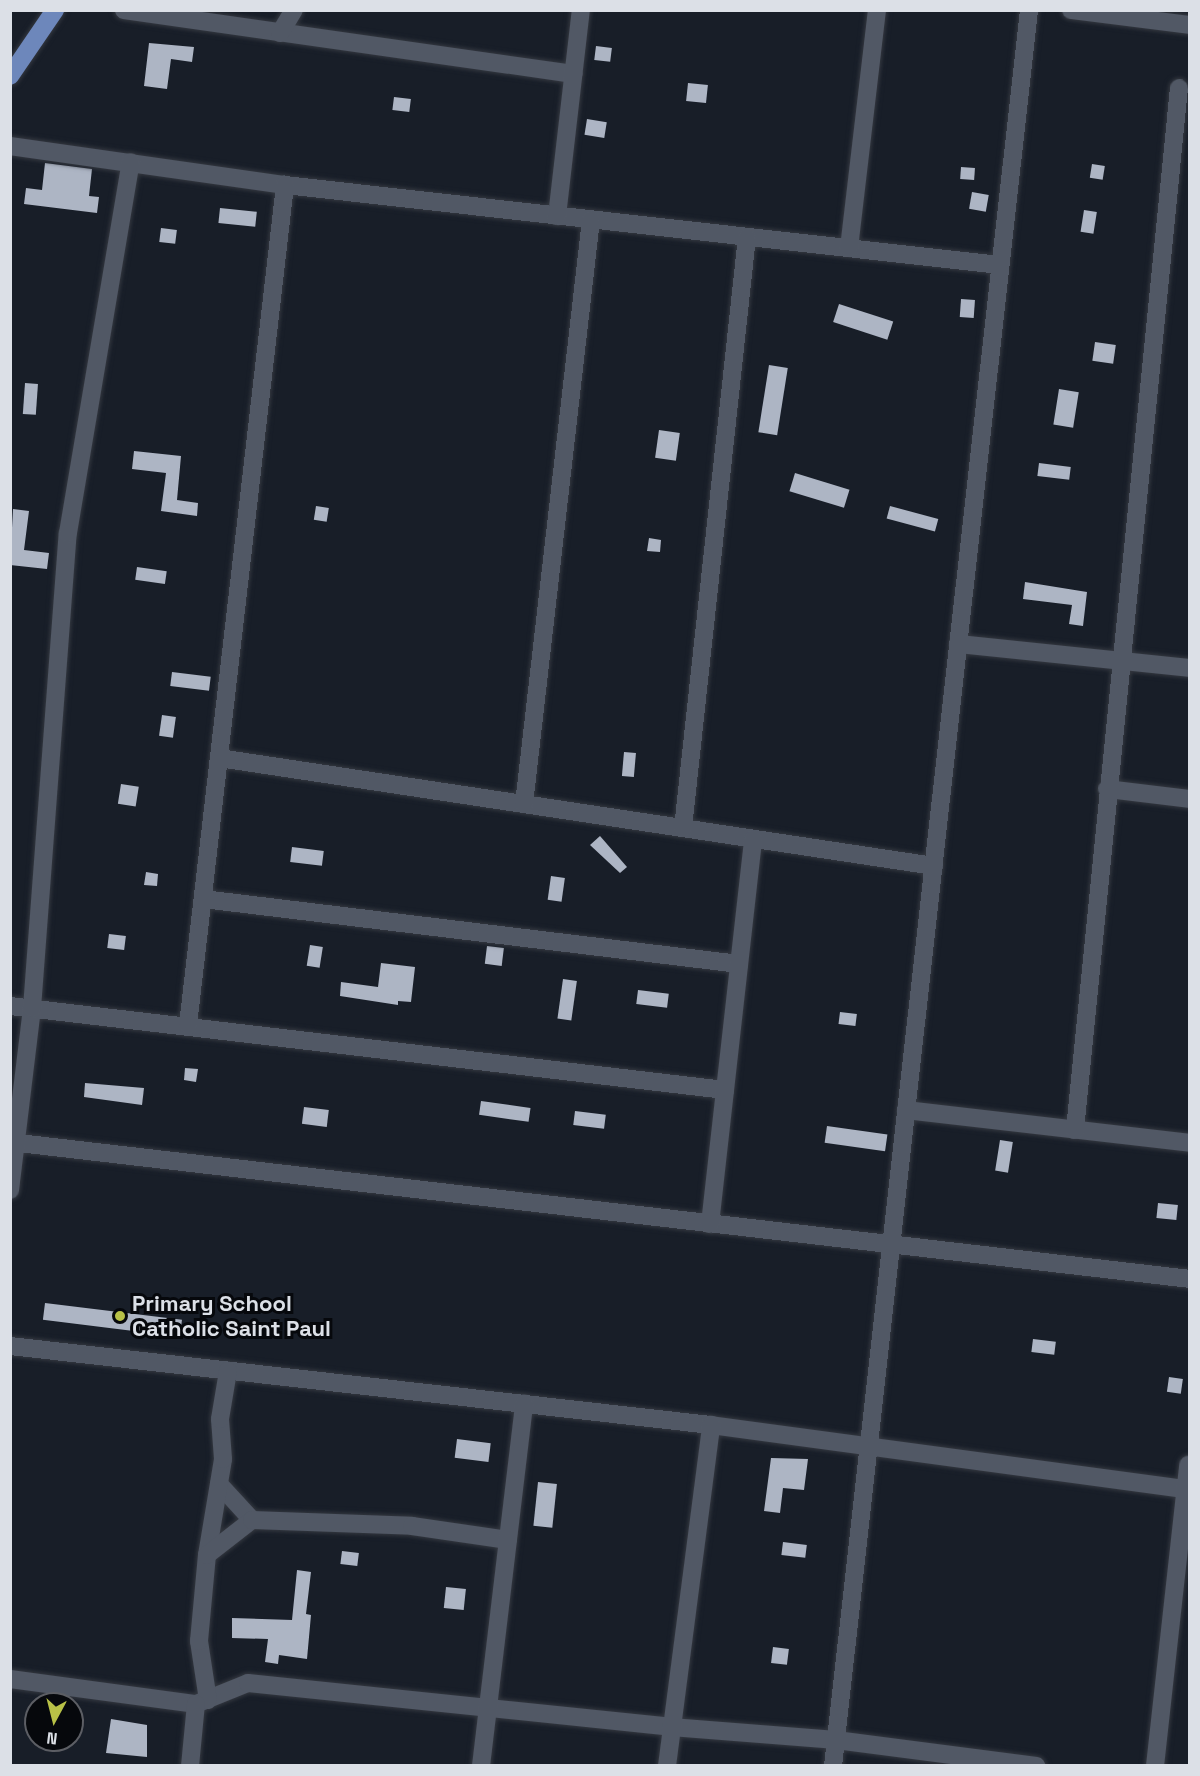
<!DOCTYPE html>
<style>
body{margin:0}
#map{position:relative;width:1200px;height:1776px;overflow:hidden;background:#181e28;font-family:"Space Grotesk",sans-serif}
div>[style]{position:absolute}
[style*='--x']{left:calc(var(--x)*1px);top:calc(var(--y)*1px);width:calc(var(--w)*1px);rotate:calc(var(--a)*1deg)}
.building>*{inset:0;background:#adb5c4;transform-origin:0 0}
.roads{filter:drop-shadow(0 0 2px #343840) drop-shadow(0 0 2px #343840)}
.street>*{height:18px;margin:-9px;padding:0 9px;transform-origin:9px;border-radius:9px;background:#515865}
.primary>*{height:18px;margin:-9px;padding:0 9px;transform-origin:9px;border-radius:9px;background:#6d87bb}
.dots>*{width:16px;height:16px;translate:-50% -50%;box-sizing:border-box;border:3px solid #06080c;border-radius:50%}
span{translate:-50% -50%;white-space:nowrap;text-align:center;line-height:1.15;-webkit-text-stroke:6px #06080c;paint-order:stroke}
.poi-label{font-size:22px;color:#dce0e7;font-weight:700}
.left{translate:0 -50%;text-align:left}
.frame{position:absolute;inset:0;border:12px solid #dce0e7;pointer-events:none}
.north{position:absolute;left:24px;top:1692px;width:60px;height:60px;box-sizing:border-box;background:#06080c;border:2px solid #5c5e64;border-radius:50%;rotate:187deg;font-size:16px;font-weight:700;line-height:24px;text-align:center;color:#dce0e7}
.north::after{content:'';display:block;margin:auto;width:21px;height:27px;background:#b8c147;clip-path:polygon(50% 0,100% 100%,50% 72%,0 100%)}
</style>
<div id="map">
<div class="building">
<div style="clip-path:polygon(149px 43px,194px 47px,192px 62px,171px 59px,167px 89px,144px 86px)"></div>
<div style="left:596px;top:46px;width:16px;height:14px;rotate:7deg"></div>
<div style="left:688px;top:83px;width:20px;height:18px;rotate:6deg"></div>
<div style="left:394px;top:97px;width:17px;height:13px;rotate:7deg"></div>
<div style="left:587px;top:119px;width:20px;height:16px;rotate:9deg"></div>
<div style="clip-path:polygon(45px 163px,92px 169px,89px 196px,99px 197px,97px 213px,24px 204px,26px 188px,42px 190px)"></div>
<div style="left:1092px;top:164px;width:13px;height:14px;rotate:9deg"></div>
<div style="left:961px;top:167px;width:14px;height:12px;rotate:4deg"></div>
<div style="left:972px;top:192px;width:17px;height:17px;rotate:10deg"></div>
<div style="left:220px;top:208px;width:37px;height:15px;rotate:6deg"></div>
<div style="left:1084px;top:210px;width:13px;height:22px;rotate:9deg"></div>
<div style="left:161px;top:228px;width:16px;height:14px;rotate:7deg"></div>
<div style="left:961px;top:299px;width:14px;height:18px;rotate:4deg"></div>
<div style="left:839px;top:304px;width:57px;height:19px;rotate:18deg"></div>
<div style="left:1095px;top:342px;width:21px;height:19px;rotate:8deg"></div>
<div style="left:769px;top:365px;width:19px;height:68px;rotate:9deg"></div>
<div style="left:25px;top:383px;width:13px;height:31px;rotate:4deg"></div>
<div style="left:1059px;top:389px;width:20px;height:36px;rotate:9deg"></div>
<div style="left:659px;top:430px;width:21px;height:28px;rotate:8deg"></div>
<div style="clip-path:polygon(134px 451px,181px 456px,177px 500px,198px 503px,197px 516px,161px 511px,166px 473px,132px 469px)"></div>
<div style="left:1039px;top:463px;width:32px;height:13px;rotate:7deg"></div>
<div style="left:795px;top:473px;width:57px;height:19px;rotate:17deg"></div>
<div style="left:316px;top:506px;width:13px;height:14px;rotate:9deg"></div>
<div style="left:890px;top:506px;width:50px;height:13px;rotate:15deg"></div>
<div style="clip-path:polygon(13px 509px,29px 511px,24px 550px,49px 553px,47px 569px,10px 565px)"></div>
<div style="clip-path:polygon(649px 538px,661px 540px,660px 552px,647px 551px)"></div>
<div style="left:137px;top:567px;width:30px;height:13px;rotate:8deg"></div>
<div style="clip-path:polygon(1025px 582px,1087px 592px,1083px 626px,1069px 624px,1072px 605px,1023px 599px)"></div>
<div style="left:172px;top:672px;width:39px;height:14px;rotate:7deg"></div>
<div style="left:162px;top:715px;width:14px;height:21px;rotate:8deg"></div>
<div style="left:624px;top:752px;width:12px;height:24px;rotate:5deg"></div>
<div style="left:121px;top:784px;width:18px;height:20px;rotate:9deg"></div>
<div style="clip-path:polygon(600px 836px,627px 867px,620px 873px,590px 845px)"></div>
<div style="left:292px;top:847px;width:32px;height:15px;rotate:7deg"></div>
<div style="clip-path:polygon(146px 872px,158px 874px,157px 886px,144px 885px)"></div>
<div style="left:551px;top:876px;width:14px;height:24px;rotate:8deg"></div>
<div style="left:109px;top:934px;width:17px;height:14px;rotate:7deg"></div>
<div style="left:310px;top:945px;width:13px;height:21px;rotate:9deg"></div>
<div style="left:487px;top:946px;width:17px;height:18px;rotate:7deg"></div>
<div style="clip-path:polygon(381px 963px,415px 967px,411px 1002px,398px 1001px,398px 1005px,340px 996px,341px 982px,378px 987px)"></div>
<div style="left:563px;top:979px;width:14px;height:40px;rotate:8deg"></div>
<div style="left:638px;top:990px;width:31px;height:14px;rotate:7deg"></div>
<div style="left:840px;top:1012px;width:17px;height:12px;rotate:7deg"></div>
<div style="clip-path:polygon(185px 1068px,198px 1069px,196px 1082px,184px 1080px)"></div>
<div style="clip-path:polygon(85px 1083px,144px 1088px,142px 1105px,84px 1097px)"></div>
<div style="left:481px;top:1101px;width:50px;height:14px;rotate:8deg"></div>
<div style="left:304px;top:1107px;width:25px;height:17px;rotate:7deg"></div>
<div style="left:575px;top:1111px;width:31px;height:14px;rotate:7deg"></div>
<div style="left:827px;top:1126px;width:61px;height:17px;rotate:8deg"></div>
<div style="left:1000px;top:1140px;width:13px;height:31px;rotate:9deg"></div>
<div style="left:1158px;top:1203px;width:20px;height:15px;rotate:6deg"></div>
<div style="left:45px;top:1303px;width:138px;height:17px;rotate:7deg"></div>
<div style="left:1033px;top:1339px;width:23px;height:13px;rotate:7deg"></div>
<div style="left:1169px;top:1377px;width:14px;height:15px;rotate:8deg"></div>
<div style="left:457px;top:1439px;width:34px;height:19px;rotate:7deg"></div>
<div style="clip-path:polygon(771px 1458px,808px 1459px,804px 1490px,783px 1488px,780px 1513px,764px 1511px)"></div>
<div style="left:538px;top:1482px;width:19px;height:44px;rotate:6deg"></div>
<div style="left:783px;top:1542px;width:24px;height:13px;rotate:7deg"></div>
<div style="left:342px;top:1551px;width:17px;height:13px;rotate:7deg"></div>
<div style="clip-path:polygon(297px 1570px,311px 1572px,306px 1614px,311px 1615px,307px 1659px,279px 1655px,278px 1664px,265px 1662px,268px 1639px,232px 1638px,232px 1618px,292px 1620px)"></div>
<div style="left:446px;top:1587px;width:20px;height:21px;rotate:6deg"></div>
<div style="left:773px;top:1647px;width:16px;height:16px;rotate:7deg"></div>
<div style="clip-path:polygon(111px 1719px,147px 1725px,147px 1757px,106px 1753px)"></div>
</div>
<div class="roads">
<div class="street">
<div style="--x:124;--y:10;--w:454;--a:8.1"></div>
<div style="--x:1071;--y:10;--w:120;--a:7.2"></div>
<div style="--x:280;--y:33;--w:27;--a:-59"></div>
<div style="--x:10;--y:146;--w:278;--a:8.1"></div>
<div style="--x:285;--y:185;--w:718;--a:6.39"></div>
<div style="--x:557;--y:216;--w:207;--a:-83.4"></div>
<div style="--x:849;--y:248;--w:240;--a:-83.3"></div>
<div style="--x:958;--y:644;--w:233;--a:5.9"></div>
<div style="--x:219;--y:758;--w:723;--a:8.59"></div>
<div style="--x:1107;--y:789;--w:84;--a:6.9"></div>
<div style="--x:524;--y:804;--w:588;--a:-83.46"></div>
<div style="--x:683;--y:828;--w:594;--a:-83.82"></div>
<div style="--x:203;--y:899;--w:540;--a:6.91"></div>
<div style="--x:10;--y:1006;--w:720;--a:6.7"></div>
<div style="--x:188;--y:1025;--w:846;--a:-83.41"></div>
<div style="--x:906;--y:1110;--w:286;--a:6.6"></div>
<div style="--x:1075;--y:1130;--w:1047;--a:-84.3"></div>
<div style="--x:10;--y:1142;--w:1188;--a:6.62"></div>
<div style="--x:10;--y:1190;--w:183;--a:-83.1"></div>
<div style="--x:32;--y:1008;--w:476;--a:-85.7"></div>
<div style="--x:68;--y:533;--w:376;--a:-80.4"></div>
<div style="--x:710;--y:1224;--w:387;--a:-83.6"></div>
<div style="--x:10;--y:1346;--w:705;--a:6.43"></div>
<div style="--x:711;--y:1425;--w:478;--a:7.7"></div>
<div style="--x:219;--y:1484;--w:49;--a:47.5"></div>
<div style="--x:207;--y:1555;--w:97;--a:-80.5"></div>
<div style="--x:223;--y:1459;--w:40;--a:-94.3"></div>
<div style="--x:220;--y:1419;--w:49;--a:-80.5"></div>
<div style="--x:10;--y:1679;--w:188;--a:7.7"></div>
<div style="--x:196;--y:1704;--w:56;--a:-22"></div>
<div style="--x:248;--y:1683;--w:425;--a:5.9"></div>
<div style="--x:671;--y:1727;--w:166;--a:4.5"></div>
<div style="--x:836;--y:1740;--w:202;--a:7.4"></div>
<div style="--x:208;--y:1700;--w:60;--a:-98.7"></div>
<div style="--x:199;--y:1641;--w:86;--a:-84.7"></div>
<div style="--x:207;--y:1555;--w:57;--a:-37.9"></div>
<div style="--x:252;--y:1520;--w:160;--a:2.1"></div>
<div style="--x:412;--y:1526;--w:97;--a:8.3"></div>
<div style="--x:190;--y:1766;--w:62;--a:-84.5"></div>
<div style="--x:481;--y:1766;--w:365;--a:-83.2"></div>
<div style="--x:667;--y:1766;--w:344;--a:-82.6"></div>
<div style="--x:833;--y:1766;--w:1767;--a:-83.63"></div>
<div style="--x:1155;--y:1766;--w:303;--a:-83.7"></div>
</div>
<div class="primary">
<div style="--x:10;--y:76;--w:80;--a:-55.7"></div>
</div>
</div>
<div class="dots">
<div style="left:120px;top:1316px;background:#b8c147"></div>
</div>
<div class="poi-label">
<span class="left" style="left:132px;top:1316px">Primary School<br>Catholic Saint Paul</span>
</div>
<div class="frame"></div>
<div class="north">N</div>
</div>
